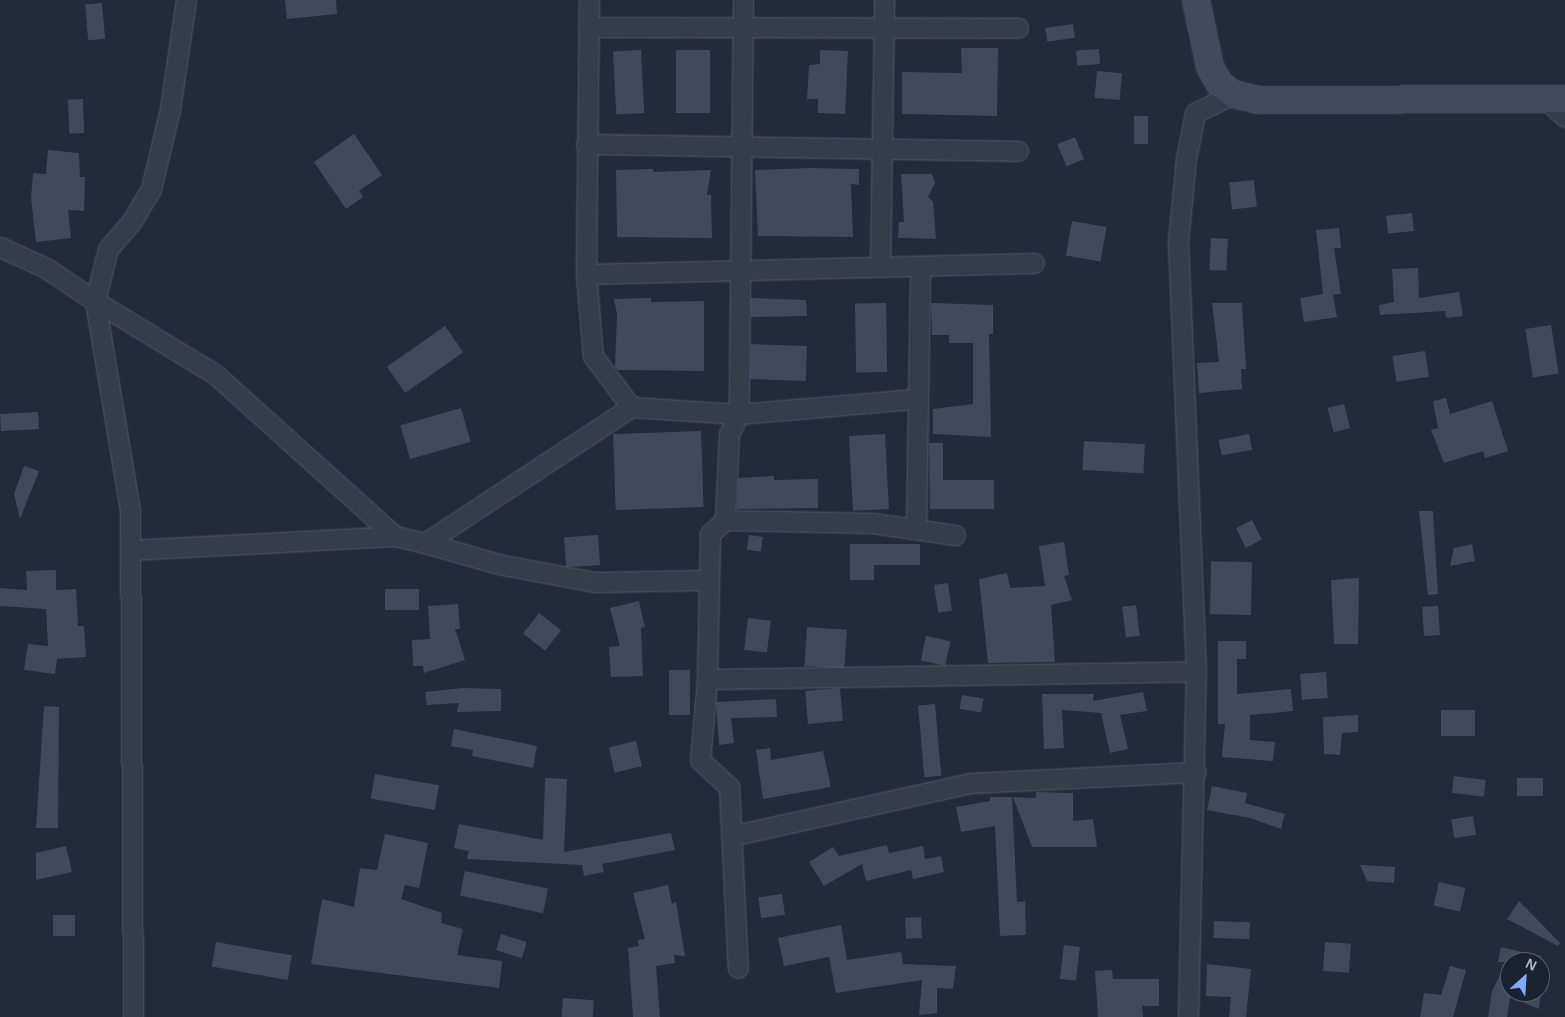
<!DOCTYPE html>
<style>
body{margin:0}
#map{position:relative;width:1565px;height:1017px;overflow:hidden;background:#212b3b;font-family:Helvetica,sans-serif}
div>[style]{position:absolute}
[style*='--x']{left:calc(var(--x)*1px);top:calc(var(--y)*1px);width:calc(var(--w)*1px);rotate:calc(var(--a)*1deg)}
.building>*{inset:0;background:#404a5d;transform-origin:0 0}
.roads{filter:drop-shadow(0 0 1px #525a68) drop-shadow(0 0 1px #525a68)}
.street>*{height:19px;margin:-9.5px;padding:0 9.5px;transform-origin:9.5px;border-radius:9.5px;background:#353d4b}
.secondary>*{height:26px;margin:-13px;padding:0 13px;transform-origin:13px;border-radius:13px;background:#424b5e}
span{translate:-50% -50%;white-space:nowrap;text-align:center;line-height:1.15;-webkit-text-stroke:5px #1a222f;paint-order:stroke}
.north{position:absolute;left:1500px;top:952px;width:50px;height:50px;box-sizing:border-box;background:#1a222f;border:1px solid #565e6c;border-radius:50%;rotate:26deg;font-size:14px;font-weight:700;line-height:20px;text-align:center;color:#afb7c7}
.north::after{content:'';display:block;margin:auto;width:18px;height:22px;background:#80aafb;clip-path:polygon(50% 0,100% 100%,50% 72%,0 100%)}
</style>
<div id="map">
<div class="building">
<div style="clip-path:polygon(285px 0,336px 0,337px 14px,287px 19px)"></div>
<div style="left:102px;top:3px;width:36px;height:17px;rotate:85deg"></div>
<div style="left:1073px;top:24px;width:14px;height:28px;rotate:82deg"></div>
<div style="clip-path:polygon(961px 48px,998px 48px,997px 116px,902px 114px,902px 72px,962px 73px)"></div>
<div style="left:1099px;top:49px;width:15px;height:23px;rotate:86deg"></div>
<div style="left:641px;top:50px;width:63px;height:28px;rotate:87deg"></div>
<div style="left:676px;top:50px;width:34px;height:63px"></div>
<div style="clip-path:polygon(820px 50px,848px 51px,845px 114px,818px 113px,818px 99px,807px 99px,809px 65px,820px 64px)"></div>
<div style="left:1097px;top:71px;width:25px;height:27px;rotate:5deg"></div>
<div style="left:83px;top:99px;width:34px;height:15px;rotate:88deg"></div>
<div style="left:1148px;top:116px;width:28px;height:14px;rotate:90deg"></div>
<div style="clip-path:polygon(354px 134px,382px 175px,359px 191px,363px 197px,346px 209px,314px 162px)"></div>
<div style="left:1075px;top:137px;width:24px;height:19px;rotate:68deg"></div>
<div style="clip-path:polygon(48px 150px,79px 153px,80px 177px,85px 177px,84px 211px,68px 210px,71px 238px,36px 242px,31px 198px,33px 173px,46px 174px)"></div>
<div style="clip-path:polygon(810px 168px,859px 169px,859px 185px,851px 184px,853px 237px,758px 236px,755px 170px)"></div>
<div style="clip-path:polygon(653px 169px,653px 172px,711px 170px,707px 195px,711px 195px,712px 238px,617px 237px,616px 170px)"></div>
<div style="clip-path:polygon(901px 174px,932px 174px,935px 183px,928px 197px,933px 202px,936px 239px,898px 238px,899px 222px,904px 222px)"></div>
<div style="left:1254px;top:180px;width:27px;height:25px;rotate:84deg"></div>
<div style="left:1412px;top:213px;width:18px;height:26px;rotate:84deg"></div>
<div style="left:1072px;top:221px;width:35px;height:35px;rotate:10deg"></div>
<div style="clip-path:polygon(1339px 228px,1341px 248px,1334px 248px,1341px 294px,1333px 295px,1337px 317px,1304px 322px,1300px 298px,1323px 294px,1316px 230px)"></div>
<div style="left:1211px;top:238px;width:17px;height:32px;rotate:3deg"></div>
<div style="clip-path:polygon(1418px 268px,1419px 298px,1459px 292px,1463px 316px,1446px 318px,1445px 311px,1380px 315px,1379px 305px,1394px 302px,1392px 269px)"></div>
<div style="clip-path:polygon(651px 298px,651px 302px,704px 301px,704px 371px,618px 370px,615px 367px,617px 314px,614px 299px)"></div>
<div style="clip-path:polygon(751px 298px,806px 300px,807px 316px,751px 317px)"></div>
<div style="left:886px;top:303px;width:69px;height:31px;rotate:89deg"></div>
<div style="clip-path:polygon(931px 303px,993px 305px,993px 334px,989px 334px,991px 437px,933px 434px,933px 409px,973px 404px,973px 343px,949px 343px,949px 335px,932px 335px)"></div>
<div style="clip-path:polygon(1212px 303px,1242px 303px,1246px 369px,1241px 369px,1242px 389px,1199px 393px,1197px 363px,1219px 362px)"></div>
<div style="left:1551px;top:325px;width:49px;height:26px;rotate:81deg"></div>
<div style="left:445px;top:326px;width:32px;height:71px;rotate:55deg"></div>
<div style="left:751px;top:344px;width:56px;height:35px;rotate:2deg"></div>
<div style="left:1425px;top:351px;width:26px;height:33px;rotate:81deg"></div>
<div style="clip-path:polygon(1446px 398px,1450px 414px,1492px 401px,1508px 451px,1485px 458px,1483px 451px,1444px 463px,1431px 430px,1438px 428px,1433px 401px)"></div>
<div style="left:1344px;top:404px;width:25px;height:17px;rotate:76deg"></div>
<div style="left:461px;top:408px;width:35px;height:63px;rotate:74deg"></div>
<div style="left:38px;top:412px;width:17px;height:38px;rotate:87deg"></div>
<div style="left:701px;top:431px;width:76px;height:88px;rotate:88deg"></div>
<div style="left:885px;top:434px;width:75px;height:36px;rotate:87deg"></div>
<div style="left:1249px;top:434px;width:16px;height:31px;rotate:79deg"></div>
<div style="left:1084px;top:441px;width:61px;height:29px;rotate:3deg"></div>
<div style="clip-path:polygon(929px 443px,943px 443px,943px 480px,994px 480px,994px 509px,930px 509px)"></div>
<div style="clip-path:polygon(24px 466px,39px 471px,20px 519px,14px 494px)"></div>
<div style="clip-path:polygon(774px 476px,774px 480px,818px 479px,818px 508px,737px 509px,738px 478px)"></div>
<div style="clip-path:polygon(1419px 511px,1433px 511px,1438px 594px,1428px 595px)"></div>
<div style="left:1252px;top:520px;width:22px;height:18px;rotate:63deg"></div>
<div style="left:598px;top:535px;width:30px;height:34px;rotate:86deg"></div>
<div style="left:749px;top:535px;width:14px;height:15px;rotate:8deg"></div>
<div style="clip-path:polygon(1064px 542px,1069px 575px,1064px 576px,1072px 600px,1051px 605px,1055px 662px,988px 663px,979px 579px,1007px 573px,1010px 588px,1045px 586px,1039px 546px)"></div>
<div style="clip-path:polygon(850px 544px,920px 544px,920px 565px,874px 565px,874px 580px,850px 580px)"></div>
<div style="clip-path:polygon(1472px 544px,1475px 561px,1450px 566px,1454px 548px)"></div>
<div style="left:1252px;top:562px;width:53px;height:41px;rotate:91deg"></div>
<div style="clip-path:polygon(56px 570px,56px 590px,76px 589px,78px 626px,84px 626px,86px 657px,57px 659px,55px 674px,24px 670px,28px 644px,48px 646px,46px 609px,0 606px,0 588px,27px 590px,26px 571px)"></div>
<div style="clip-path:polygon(1359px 578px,1358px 644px,1334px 644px,1331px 580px)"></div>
<div style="left:948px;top:583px;width:28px;height:14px;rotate:82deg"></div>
<div style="left:419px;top:589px;width:21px;height:34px;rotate:90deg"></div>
<div style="clip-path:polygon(639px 601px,645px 627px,641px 628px,643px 676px,611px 677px,609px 647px,620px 646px,610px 608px)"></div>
<div style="clip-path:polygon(458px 604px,460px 629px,455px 629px,465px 660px,424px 673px,423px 666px,413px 666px,412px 640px,430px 639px,428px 606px)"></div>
<div style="left:1136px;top:605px;width:31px;height:14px;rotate:83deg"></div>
<div style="left:1438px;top:606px;width:29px;height:16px;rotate:86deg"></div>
<div style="left:539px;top:613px;width:28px;height:26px;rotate:38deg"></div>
<div style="left:748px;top:618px;width:23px;height:32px;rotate:7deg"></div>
<div style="left:807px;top:627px;width:40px;height:39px;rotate:4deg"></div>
<div style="left:926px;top:636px;width:25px;height:25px;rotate:12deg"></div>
<div style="clip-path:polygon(1218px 641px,1246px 641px,1246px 659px,1237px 659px,1237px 694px,1291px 689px,1293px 711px,1250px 715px,1250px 740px,1275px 742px,1273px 761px,1222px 757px,1225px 724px,1218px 724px)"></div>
<div style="left:669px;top:670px;width:21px;height:45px"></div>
<div style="left:1326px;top:672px;width:26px;height:26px;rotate:86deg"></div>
<div style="clip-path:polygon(463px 688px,501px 689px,501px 711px,457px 712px,459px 703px,427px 705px,425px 692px)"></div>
<div style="left:840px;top:688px;width:33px;height:35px;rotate:85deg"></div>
<div style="clip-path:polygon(1143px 692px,1147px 711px,1120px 715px,1128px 749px,1110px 753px,1101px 713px,1062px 710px,1064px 748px,1044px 749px,1042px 694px,1094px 694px,1093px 701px)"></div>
<div style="left:962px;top:695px;width:22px;height:14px;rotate:10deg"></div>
<div style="clip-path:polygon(776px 699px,777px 717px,731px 718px,734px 743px,719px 745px,716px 702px)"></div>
<div style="left:935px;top:704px;width:72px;height:17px;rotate:85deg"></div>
<div style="clip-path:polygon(44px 706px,59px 707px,58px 828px,36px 828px)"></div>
<div style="left:1475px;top:710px;width:26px;height:34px;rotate:90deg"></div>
<div style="clip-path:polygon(1358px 715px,1358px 732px,1342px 733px,1340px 755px,1324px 754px,1323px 717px)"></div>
<div style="clip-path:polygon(454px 729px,537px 746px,533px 768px,472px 756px,473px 750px,451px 746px)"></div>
<div style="left:636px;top:741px;width:26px;height:28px;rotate:77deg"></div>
<div style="clip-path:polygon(770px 748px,771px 760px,823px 751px,831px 787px,763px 799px,756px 750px)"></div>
<div style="left:375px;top:774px;width:65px;height:25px;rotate:10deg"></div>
<div style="left:1454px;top:776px;width:32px;height:17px;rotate:7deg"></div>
<div style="clip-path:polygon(545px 778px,567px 779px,564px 852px,671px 833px,675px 850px,602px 864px,604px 872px,584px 876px,582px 865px,467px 859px,469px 851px,454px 848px,459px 824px,543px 840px)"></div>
<div style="left:1517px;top:778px;width:26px;height:18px"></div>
<div style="clip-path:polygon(1212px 786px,1247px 793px,1245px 803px,1285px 814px,1281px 829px,1250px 818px,1207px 810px)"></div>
<div style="clip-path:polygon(1036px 792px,1073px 793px,1073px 821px,1093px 819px,1097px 847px,1032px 847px,1013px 797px,1036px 798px)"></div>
<div style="clip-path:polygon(990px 797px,1012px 797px,1017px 902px,1025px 901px,1026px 935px,1000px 936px,995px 826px,961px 832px,956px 807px,990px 801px)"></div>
<div style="left:1473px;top:816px;width:19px;height:22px;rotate:81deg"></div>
<div style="clip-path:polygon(385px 834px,428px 843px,419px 888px,405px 885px,401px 899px,442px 913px,441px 923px,463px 929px,457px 955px,502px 961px,499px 988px,311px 964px,322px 899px,354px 907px,360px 868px,377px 870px)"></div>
<div style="clip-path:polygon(887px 845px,889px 853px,923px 846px,925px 859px,941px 856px,944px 872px,913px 879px,911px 870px,866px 881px,862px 864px,824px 886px,809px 862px,833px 847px,839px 856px)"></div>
<div style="clip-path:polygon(66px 846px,72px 872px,36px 880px,36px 853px)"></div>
<div style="clip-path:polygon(1360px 865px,1395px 867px,1394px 883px,1367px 881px)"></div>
<div style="left:465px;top:871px;width:85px;height:25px;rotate:12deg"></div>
<div style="left:1439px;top:882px;width:27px;height:24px;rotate:13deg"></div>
<div style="clip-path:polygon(668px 885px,672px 904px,676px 902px,685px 956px,674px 955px,675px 963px,656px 966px,660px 1017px,633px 1017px,628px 948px,639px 946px,638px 940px,645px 939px,633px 893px)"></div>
<div style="left:782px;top:894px;width:21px;height:24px;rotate:82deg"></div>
<div style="clip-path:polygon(1519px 901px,1560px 943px,1558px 946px,1507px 919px)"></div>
<div style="left:53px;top:915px;width:22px;height:21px"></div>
<div style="left:921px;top:917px;width:21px;height:16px;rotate:87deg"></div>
<div style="left:1214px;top:921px;width:36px;height:17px;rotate:2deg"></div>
<div style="clip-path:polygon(841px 925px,847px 960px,901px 952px,903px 964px,956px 966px,953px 989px,937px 988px,937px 1013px,919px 1015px,922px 980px,836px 993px,829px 957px,784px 966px,778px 938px)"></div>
<div style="left:501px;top:934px;width:27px;height:17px;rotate:17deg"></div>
<div style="left:216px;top:942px;width:77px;height:25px;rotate:10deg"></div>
<div style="left:1325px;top:942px;width:26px;height:29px;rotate:4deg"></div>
<div style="left:1064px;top:945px;width:16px;height:34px;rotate:7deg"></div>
<div style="clip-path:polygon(1501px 947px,1541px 956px,1540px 962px,1510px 962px,1510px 992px,1541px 992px,1539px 1009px,1510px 997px,1507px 1017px,1488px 1017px,1492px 991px,1506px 962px,1498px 962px)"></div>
<div style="clip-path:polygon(1207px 964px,1251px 969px,1246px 1017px,1229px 1017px,1231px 997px,1206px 996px)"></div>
<div style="clip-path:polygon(1450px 966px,1466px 970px,1453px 1017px,1420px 1017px,1424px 993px,1441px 995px)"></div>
<div style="clip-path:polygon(1112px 970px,1113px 979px,1159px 979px,1159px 1006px,1142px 1006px,1143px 1017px,1098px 1017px,1095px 971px)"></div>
<div style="left:563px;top:998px;width:31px;height:19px;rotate:4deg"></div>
</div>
<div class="roads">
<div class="street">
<div style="--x:186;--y:0;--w:110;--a:98.4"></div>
<div style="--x:170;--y:109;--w:82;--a:103.4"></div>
<div style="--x:151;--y:189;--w:37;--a:121"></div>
<div style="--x:132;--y:221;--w:37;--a:131"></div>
<div style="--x:108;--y:249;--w:54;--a:104"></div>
<div style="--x:95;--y:301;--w:142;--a:31.4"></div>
<div style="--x:216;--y:375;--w:241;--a:42"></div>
<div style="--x:395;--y:536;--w:31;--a:13"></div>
<div style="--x:425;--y:543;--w:247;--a:-33.4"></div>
<div style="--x:631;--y:407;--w:64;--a:-126.7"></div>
<div style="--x:593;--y:356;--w:82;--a:-94.9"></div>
<div style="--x:586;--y:274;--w:274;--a:-89.4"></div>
<div style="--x:743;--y:0;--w:414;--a:90.6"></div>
<div style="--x:739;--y:414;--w:22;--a:117"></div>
<div style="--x:729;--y:434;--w:86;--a:92.7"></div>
<div style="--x:725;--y:520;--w:148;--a:1.2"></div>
<div style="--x:873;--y:523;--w:83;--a:8.3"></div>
<div style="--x:588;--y:27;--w:430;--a:0.1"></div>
<div style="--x:1545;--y:99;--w:27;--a:42"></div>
<div style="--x:586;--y:144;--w:432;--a:0.9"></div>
<div style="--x:0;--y:247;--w:51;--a:24.5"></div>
<div style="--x:46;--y:268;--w:59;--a:34"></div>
<div style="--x:95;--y:301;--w:212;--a:80.5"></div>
<div style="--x:130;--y:510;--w:507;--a:89.66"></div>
<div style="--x:880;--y:267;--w:267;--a:-89.1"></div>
<div style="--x:586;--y:274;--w:448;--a:-1.4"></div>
<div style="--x:631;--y:407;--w:108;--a:3.7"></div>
<div style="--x:739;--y:414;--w:177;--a:-4.9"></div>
<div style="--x:725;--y:520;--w:21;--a:137"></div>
<div style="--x:710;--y:534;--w:145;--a:91.2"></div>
<div style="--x:707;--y:679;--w:81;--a:94.9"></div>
<div style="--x:700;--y:760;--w:40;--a:43"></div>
<div style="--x:729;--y:787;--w:181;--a:87.2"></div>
<div style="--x:916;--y:529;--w:263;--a:-89.1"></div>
<div style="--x:425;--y:543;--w:76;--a:16"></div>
<div style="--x:498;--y:564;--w:98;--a:10.6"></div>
<div style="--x:594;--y:582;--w:115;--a:-1"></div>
<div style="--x:130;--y:550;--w:265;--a:-3"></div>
<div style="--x:707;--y:679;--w:489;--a:-0.9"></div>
<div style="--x:731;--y:836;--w:245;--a:-12.5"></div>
<div style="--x:970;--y:783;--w:226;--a:-2.8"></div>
<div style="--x:1188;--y:1017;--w:346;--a:-88.7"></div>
<div style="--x:1196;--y:671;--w:429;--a:-92.4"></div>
<div style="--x:1178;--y:242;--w:83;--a:-84.5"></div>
<div style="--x:1186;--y:159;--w:47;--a:-78.9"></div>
<div style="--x:1195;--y:113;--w:42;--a:-26.6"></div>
</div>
<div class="secondary">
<div style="--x:1196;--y:0;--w:68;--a:78.2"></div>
<div style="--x:1210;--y:67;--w:20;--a:60"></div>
<div style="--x:1220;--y:84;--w:16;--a:38"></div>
<div style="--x:1233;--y:94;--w:28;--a:13"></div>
<div style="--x:1260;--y:100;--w:305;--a:-0.2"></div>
</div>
</div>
<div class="north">N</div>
</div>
